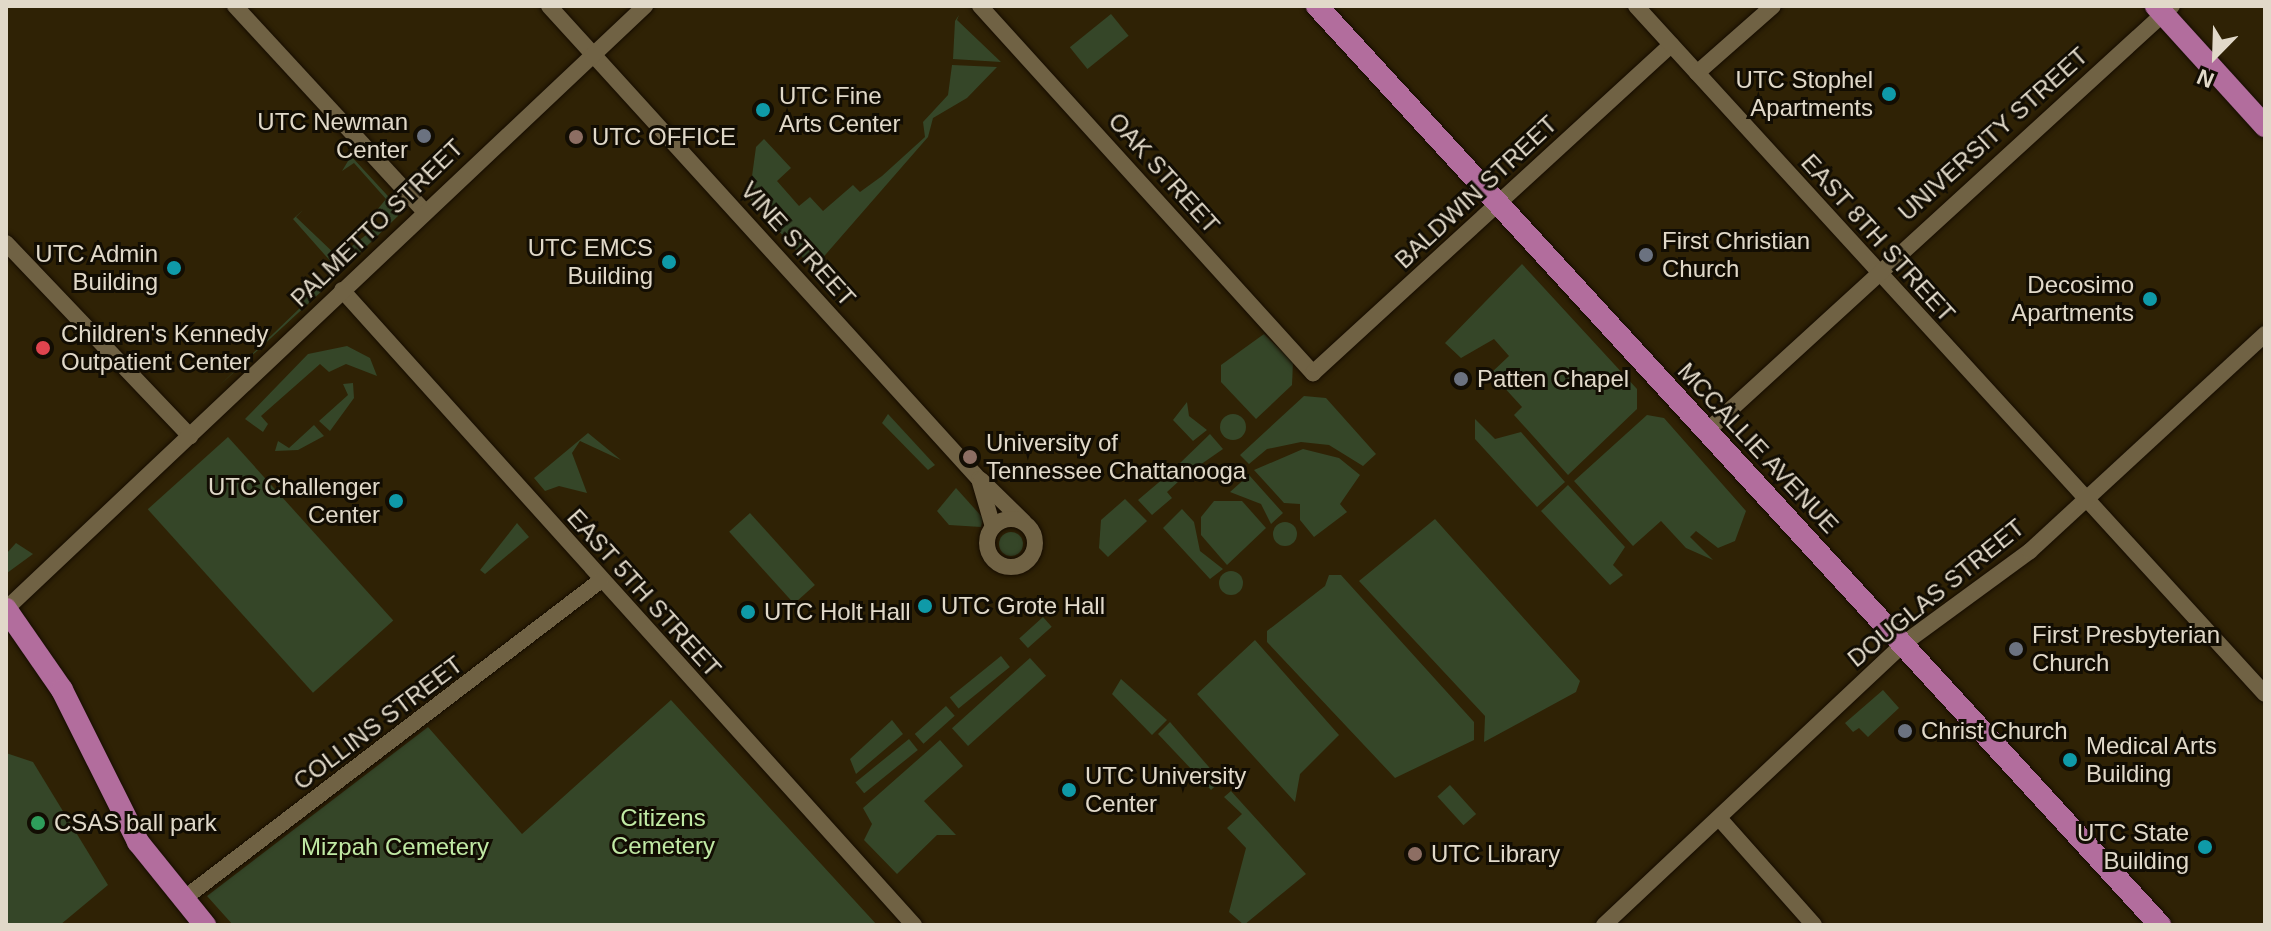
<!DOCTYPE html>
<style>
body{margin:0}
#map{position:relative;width:2271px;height:931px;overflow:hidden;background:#2f2205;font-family:Arial,sans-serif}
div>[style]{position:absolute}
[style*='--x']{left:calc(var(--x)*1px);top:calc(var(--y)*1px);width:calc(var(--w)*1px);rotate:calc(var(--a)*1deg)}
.green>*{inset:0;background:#354628;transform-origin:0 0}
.round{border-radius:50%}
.roads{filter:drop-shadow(0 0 2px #150c00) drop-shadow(0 0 2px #150c00)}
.minor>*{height:16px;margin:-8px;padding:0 8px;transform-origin:8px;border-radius:8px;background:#706244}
.minor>.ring{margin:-8px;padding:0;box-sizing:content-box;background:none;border:16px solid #706244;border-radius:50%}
.major>*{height:22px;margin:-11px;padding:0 11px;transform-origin:11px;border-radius:11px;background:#b26d9d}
.dots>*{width:22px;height:22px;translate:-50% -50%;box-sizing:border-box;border:4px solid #120d03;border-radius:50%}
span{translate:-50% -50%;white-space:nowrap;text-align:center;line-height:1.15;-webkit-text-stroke:6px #120d03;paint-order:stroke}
.poi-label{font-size:24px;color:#e1d9c9}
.right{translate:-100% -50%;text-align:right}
.left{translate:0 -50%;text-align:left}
.street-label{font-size:24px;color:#e1d9c9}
.park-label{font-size:24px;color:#c0e9a4}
.frame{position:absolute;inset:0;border:8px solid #e1d9c9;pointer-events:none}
.north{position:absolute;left:2175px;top:16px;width:80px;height:80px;-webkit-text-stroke:6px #120d03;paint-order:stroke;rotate:203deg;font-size:22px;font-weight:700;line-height:32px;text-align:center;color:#e1d9c9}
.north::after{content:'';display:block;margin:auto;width:28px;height:36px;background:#e1d9c9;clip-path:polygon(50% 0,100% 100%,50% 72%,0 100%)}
</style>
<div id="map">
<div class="green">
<div style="left:1111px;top:14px;width:28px;height:53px;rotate:51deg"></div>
<div style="clip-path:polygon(959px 15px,957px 20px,1001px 62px,953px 59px,955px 21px)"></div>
<div style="clip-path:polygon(952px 65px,997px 67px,967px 98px,933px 118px,928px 137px,813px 269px,749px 198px,756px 147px,764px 139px,791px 168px,777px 181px,799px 206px,810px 197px,823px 211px,853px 185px,860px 192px,882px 176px,925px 137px,923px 122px,948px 95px)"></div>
<div style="clip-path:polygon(351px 156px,398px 207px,398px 216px,340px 272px,293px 219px,303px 210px,296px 217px,338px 257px,385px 220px,377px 210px,386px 199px,354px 163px,342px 171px)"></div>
<div style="clip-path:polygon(1522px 264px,1637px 389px,1637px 409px,1568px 475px,1514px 415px,1522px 407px,1491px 373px,1509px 356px,1494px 339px,1461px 358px,1445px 343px)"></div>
<div style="clip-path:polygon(317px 280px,324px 289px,219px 386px,301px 307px,302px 291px)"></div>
<div style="clip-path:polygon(1264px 334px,1293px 362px,1292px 385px,1256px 419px,1221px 382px,1221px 365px)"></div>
<div style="clip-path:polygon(347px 346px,370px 358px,377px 376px,346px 364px,329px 372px,320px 364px,261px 416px,268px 424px,263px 432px,245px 419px,308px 354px)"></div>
<div style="clip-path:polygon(353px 383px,354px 398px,330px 431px,319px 421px,348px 395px,343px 384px)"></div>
<div style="clip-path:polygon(1304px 396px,1326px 398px,1376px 454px,1363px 466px,1329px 445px,1301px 442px,1267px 449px,1249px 464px,1240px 455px)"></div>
<div style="clip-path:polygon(1187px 402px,1189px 416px,1207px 430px,1193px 441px,1173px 420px)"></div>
<div class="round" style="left:1220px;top:414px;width:26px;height:26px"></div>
<div style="clip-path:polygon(888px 414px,935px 465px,928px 470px,882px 423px)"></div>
<div style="clip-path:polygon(1647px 415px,1664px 418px,1746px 511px,1735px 541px,1718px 548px,1696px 531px,1690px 537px,1713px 560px,1686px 548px,1661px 521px,1633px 546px,1574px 481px)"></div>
<div style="clip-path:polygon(1475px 419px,1495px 439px,1521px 432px,1565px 482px,1537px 507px,1475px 439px)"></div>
<div style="clip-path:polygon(314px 425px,324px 436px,298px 450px,275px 451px,278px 441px,289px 448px)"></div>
<div style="clip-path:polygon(588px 433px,621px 460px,580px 441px,572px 453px,587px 493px,559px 486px,545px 491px,534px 478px)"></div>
<div style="clip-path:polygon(1210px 434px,1223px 449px,1187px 474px,1178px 465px)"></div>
<div style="left:228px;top:437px;width:247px;height:108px;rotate:48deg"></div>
<div style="clip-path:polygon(1303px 449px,1339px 458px,1360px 475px,1340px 504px,1347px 512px,1314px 537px,1300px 520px,1300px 504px,1284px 503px,1254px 470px)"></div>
<div style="clip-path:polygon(1171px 472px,1179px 481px,1167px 492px,1172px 498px,1152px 515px,1138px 500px)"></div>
<div style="clip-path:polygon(1249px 475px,1283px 513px,1271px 524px,1261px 504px,1230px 492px)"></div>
<div style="clip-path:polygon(1568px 485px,1625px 547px,1613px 565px,1623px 575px,1610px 585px,1541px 511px)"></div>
<div style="clip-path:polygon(956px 488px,983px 518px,981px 527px,949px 525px,937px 511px)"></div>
<div style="clip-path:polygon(1125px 499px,1147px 521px,1108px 557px,1099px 548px,1101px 520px)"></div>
<div style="clip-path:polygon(1214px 501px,1242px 501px,1266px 528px,1227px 565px,1201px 535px,1201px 517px)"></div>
<div style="clip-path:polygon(1182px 509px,1194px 522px,1200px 551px,1223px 569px,1210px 579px,1163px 528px)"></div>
<div style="left:750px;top:513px;width:97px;height:28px;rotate:48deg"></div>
<div style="clip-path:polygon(1435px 519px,1580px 681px,1576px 692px,1484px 742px,1485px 716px,1359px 581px)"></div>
<div class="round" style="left:1273px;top:522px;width:24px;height:24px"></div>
<div style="clip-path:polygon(517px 523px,529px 537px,485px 574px,480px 570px)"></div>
<div class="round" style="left:999px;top:532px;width:24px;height:24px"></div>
<div style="clip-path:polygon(16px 543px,33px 554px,7px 573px,6px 554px)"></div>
<div class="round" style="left:1219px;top:571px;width:24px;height:24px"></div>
<div style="clip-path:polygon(1329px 575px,1341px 575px,1474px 722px,1474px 740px,1395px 778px,1267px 642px,1267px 631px,1325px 586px)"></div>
<div style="left:1043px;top:617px;width:13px;height:32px;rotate:48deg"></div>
<div style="clip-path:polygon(1255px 640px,1339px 735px,1300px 774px,1295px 802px,1197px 694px)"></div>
<div style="left:1001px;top:656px;width:14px;height:66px;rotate:51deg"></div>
<div style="left:1030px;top:658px;width:24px;height:105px;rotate:48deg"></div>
<div style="clip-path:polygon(1121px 679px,1167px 720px,1152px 735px,1112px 694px)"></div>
<div style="clip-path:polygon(1883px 690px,1899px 708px,1868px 737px,1859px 728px,1853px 732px,1845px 723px)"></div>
<div style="clip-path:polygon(671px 700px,877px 925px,233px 925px,207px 896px,428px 727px,522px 834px)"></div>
<div style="left:946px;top:706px;width:13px;height:42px;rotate:48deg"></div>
<div style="clip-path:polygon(892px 720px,903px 734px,856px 774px,850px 759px)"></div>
<div style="clip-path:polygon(1170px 722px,1221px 781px,1211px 790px,1158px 734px)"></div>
<div style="left:909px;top:739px;width:14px;height:69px;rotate:51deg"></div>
<div style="clip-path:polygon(940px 740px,963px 766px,924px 801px,956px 835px,937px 835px,897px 874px,864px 840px,872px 824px,863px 808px)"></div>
<div style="clip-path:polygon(6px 753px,33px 762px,108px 885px,60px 925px,6px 925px)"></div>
<div style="left:1450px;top:785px;width:39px;height:17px;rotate:48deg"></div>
<div style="clip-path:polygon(1231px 791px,1306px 874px,1244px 925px,1229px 912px,1246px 848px,1227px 828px,1242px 814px,1224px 797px)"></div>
</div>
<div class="roads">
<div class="minor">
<div style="--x:235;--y:6;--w:277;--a:47.3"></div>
<div style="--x:549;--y:6;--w:639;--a:47.73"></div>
<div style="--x:979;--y:479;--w:50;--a:73.7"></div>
<div style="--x:980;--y:6;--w:496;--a:47.8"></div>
<div style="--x:1313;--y:373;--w:486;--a:-42.5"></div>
<div style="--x:1636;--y:6;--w:932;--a:47.57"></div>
<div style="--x:1697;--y:73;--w:101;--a:-41.4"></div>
<div style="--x:6;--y:243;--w:267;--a:46.4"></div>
<div style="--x:342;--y:290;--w:855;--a:47.99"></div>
<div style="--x:1707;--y:431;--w:630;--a:-42.43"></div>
<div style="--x:981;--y:480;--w:60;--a:44.3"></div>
<div class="ring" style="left:987px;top:519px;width:32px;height:32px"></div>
<div style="--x:6;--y:609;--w:879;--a:-43.34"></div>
<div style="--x:1719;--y:818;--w:143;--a:48.4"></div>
<div style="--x:182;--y:900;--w:526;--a:-37.35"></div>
<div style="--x:1604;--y:925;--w:410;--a:-43.2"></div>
<div style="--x:1903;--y:644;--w:157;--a:-36.2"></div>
<div style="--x:2030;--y:551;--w:320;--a:-42.7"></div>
</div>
<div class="major">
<div style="--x:1317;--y:6;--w:1247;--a:47.47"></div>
<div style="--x:2156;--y:6;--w:162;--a:47.8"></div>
<div style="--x:6;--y:609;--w:98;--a:55.3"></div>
<div style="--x:62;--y:690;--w:170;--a:63.4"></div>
<div style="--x:138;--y:842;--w:107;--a:51.1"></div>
</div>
</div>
<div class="dots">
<div style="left:1889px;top:94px;background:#0f9aa8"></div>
<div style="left:763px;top:110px;background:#0f9aa8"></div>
<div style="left:424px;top:136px;background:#6b7280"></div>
<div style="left:576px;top:137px;background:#8d6e63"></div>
<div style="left:1646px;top:255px;background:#6b7280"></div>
<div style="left:669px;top:262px;background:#0f9aa8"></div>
<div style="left:174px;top:268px;background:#0f9aa8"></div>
<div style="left:2150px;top:299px;background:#0f9aa8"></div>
<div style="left:43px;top:348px;background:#e0444e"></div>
<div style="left:1461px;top:379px;background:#6b7280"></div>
<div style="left:970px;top:457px;background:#8d6e63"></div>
<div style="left:396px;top:501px;background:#0f9aa8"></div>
<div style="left:925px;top:606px;background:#0f9aa8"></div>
<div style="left:748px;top:612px;background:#0f9aa8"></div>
<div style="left:2016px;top:649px;background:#6b7280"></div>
<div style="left:1905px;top:731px;background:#6b7280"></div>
<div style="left:2070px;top:760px;background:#0f9aa8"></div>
<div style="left:1069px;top:790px;background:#0f9aa8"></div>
<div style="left:38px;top:823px;background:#2e9e5b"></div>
<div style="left:2205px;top:847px;background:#0f9aa8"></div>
<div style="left:1415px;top:854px;background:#8d6e63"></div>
</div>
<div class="poi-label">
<span class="right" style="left:1873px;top:94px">UTC Stophel<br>Apartments</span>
<span class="left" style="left:779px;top:110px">UTC Fine<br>Arts Center</span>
<span class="right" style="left:408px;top:136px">UTC Newman<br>Center</span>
<span class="left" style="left:592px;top:137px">UTC OFFICE</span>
<span class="left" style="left:1662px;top:255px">First Christian<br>Church</span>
<span class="right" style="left:653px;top:262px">UTC EMCS<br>Building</span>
<span class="right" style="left:158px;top:268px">UTC Admin<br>Building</span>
<span class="right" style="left:2134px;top:299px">Decosimo<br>Apartments</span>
<span class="left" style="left:61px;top:348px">Children's Kennedy<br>Outpatient Center</span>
<span class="left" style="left:1477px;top:379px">Patten Chapel</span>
<span class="left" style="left:986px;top:457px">University of<br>Tennessee Chattanooga</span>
<span class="right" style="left:380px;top:501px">UTC Challenger<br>Center</span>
<span class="left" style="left:941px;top:606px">UTC Grote Hall</span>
<span class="left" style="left:764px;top:612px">UTC Holt Hall</span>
<span class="left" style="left:2032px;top:649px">First Presbyterian<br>Church</span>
<span class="left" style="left:1921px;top:731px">Christ Church</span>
<span class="left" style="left:2086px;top:760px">Medical Arts<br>Building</span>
<span class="left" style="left:1085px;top:790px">UTC University<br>Center</span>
<span class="left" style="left:54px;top:823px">CSAS ball park</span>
<span class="right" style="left:2189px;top:847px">UTC State<br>Building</span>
<span class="left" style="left:1431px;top:854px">UTC Library</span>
</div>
<div class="street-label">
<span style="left:1993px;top:134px;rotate:-42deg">UNIVERSITY STREET</span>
<span style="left:1164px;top:173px;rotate:48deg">OAK STREET</span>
<span style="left:1476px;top:192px;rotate:-43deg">BALDWIN STREET</span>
<span style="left:377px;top:223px;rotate:-44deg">PALMETTO STREET</span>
<span style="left:1878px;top:238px;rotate:48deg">EAST 8TH STREET</span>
<span style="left:798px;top:244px;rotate:48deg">VINE STREET</span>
<span style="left:1758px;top:448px;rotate:47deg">MCCALLIE AVENUE</span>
<span style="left:644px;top:593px;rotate:48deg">EAST 5TH STREET</span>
<span style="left:1936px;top:593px;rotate:-39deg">DOUGLAS STREET</span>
<span style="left:378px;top:723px;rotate:-37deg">COLLINS STREET</span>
</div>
<div class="park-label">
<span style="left:663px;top:832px">Citizens<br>Cemetery</span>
<span style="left:395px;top:847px">Mizpah Cemetery</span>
</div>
<div class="frame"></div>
<div class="north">N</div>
</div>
